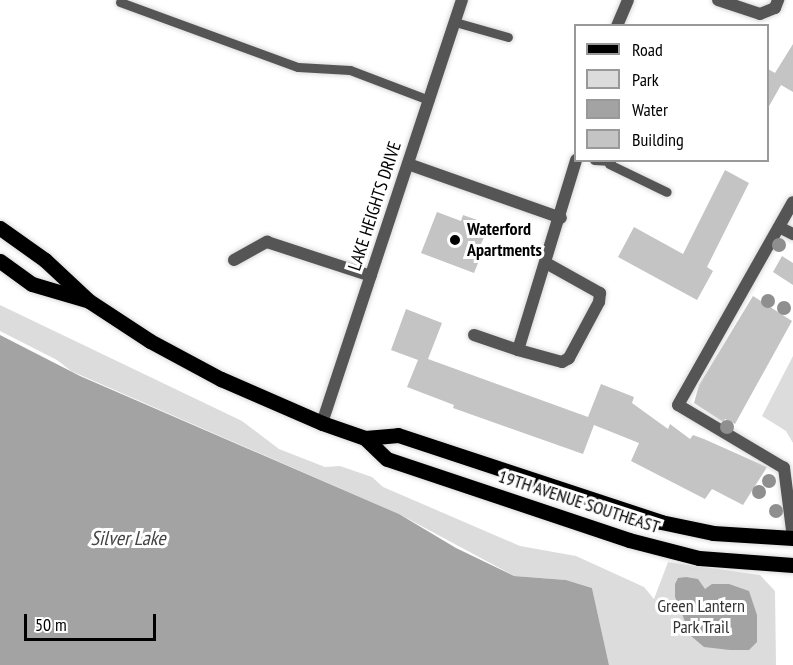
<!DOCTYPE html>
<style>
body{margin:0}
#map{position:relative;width:793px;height:665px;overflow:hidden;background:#fff;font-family:"PT Sans Narrow",sans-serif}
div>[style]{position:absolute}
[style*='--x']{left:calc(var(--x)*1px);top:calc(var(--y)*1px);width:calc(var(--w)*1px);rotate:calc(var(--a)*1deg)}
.green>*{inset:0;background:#dcdcdc}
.water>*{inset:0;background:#a3a3a3}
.building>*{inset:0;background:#c4c4c4}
.roads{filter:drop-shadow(0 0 2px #dbdbdb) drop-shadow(0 0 2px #dbdbdb)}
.lane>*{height:9px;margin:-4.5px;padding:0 4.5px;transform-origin:4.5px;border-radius:4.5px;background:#555}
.street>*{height:12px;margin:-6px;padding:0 6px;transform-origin:6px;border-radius:6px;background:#555}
.primary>*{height:15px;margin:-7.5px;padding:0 7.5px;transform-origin:7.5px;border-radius:7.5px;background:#000}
.trees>*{width:14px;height:14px;margin:-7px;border-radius:50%;background:#8f8f8f}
.dots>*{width:16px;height:16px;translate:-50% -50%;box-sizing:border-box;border:3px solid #fff;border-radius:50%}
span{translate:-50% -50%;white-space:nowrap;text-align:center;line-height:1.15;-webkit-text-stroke:6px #fff;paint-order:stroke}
.street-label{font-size:18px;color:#000}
.poi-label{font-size:18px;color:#000;font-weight:700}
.left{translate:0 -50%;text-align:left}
.park-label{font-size:18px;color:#333}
.water-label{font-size:20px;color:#444;font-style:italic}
.legend{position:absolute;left:574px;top:24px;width:195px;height:138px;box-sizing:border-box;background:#fff;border:2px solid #999;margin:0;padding:8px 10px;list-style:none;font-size:18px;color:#000}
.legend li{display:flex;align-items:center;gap:12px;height:30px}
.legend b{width:30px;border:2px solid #999}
.scale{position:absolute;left:24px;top:614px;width:132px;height:27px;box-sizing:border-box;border:3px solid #000;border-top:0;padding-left:8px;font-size:18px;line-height:21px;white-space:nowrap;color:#000;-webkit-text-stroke:4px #fff;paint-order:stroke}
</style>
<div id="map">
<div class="green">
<div style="clip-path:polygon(0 305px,242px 421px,279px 449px,325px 467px,340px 466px,372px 477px,383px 487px,520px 546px,576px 556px,644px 587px,654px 599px,668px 562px,760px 575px,775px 591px,776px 665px,609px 665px,592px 588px,566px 580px,514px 576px,399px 514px,71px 371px,57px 360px,0 331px)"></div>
<div style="clip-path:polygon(793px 356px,793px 443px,786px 431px,762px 416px)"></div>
</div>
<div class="water">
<div style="clip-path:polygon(0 335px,80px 376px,399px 514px,456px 548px,514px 576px,566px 580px,592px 588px,609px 665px,0 665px)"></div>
<div style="clip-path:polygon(686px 577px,698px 579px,705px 589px,712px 584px,729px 584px,749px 591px,757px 615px,757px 642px,749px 650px,730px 650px,704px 647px,691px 636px,675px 597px,675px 584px,678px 578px)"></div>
</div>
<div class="building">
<div style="clip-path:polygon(793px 44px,793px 92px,781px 85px,768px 108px,768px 69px,775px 73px)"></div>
<div style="clip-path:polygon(725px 170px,749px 183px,707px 267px,713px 271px,697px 300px,618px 257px,634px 227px,683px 254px)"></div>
<div style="clip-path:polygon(437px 212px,461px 221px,463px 215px,483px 222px,479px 232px,485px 235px,481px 244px,485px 246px,474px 273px,421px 253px)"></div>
<div style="clip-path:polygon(782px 256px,793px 263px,793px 285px,773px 272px)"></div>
<div style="clip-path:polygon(753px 296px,792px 321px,735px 424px,725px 419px,723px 422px,694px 403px,699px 385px)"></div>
<div style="clip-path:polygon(406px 309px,442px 323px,428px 359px,588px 417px,601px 384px,634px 397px,632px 403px,668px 429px,670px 424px,690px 439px,693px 435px,704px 439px,767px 467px,743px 505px,712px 489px,705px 499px,631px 461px,639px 443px,594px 425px,583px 454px,453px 408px,454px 405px,407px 387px,418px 360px,391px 350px)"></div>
</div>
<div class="roads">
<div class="lane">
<div style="--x:120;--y:2;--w:189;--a:20.1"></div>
<div style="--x:298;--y:67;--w:52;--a:3.3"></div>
<div style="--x:350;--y:70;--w:85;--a:20.8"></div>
<div style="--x:455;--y:22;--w:55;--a:15.8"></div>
<div style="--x:594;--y:160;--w:17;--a:3"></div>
<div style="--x:609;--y:164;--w:64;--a:25.8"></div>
</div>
<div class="street">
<div style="--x:718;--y:0;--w:44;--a:18.4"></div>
<div style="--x:760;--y:14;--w:16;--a:-22"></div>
<div style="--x:775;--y:8;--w:9;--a:-69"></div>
<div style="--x:617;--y:26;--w:28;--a:-67"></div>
<div style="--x:408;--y:164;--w:162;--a:19.4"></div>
<div style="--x:779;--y:227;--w:16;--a:27"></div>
<div style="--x:234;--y:260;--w:38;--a:-29"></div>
<div style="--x:267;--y:242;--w:109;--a:18.1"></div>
<div style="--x:546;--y:263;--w:62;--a:29.1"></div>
<div style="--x:600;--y:293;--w:9;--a:96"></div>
<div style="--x:599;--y:302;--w:64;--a:118.2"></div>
<div style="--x:569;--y:358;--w:8;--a:150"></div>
<div style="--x:562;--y:362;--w:46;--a:-164.7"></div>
<div style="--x:518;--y:350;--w:199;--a:-73"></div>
<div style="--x:474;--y:335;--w:46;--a:18.8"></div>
<div style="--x:322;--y:423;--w:446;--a:-71.7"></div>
<div style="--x:793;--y:538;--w:71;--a:-97.3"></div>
<div style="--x:784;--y:468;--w:123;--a:-149.3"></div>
<div style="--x:678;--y:405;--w:233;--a:-60.5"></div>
</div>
<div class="primary">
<div style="--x:0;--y:228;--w:55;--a:35.4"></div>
<div style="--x:45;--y:260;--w:60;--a:43"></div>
<div style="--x:89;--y:301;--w:73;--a:33.3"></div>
<div style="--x:150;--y:341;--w:81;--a:28.2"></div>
<div style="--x:221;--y:379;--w:110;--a:23.5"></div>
<div style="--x:322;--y:423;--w:46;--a:19.2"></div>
<div style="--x:365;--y:438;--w:33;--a:-5"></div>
<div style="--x:398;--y:435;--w:277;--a:18.3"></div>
<div style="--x:661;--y:522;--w:53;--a:11.9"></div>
<div style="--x:713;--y:533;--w:80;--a:3.6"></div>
<div style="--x:0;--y:261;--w:39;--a:36"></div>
<div style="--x:32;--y:284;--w:56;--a:16.5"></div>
<div style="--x:365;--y:438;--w:30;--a:44"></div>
<div style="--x:387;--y:459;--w:255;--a:18.5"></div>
<div style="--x:629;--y:540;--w:72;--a:14.4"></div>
<div style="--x:699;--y:558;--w:94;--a:4.3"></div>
</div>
</div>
<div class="trees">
<div style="left:779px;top:245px"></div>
<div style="left:768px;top:301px"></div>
<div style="left:784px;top:308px"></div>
<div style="left:727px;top:427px"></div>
<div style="left:769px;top:481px"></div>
<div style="left:759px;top:492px"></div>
<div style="left:776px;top:511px"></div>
</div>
<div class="dots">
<div style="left:455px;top:240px;background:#000"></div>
</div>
<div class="street-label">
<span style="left:375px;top:206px;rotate:-72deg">LAKE HEIGHTS DRIVE</span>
<span style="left:579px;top:502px;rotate:18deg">19TH AVENUE SOUTHEAST</span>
</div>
<div class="poi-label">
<span class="left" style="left:467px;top:240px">Waterford<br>Apartments</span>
</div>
<div class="park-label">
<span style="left:701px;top:617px">Green Lantern<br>Park Trail</span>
</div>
<div class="water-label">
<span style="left:128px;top:538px">Silver Lake</span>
</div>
<ul class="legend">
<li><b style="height:8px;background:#000"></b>Road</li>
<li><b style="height:16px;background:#dcdcdc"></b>Park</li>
<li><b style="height:16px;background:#a3a3a3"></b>Water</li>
<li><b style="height:16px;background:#c4c4c4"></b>Building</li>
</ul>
<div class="scale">50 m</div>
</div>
